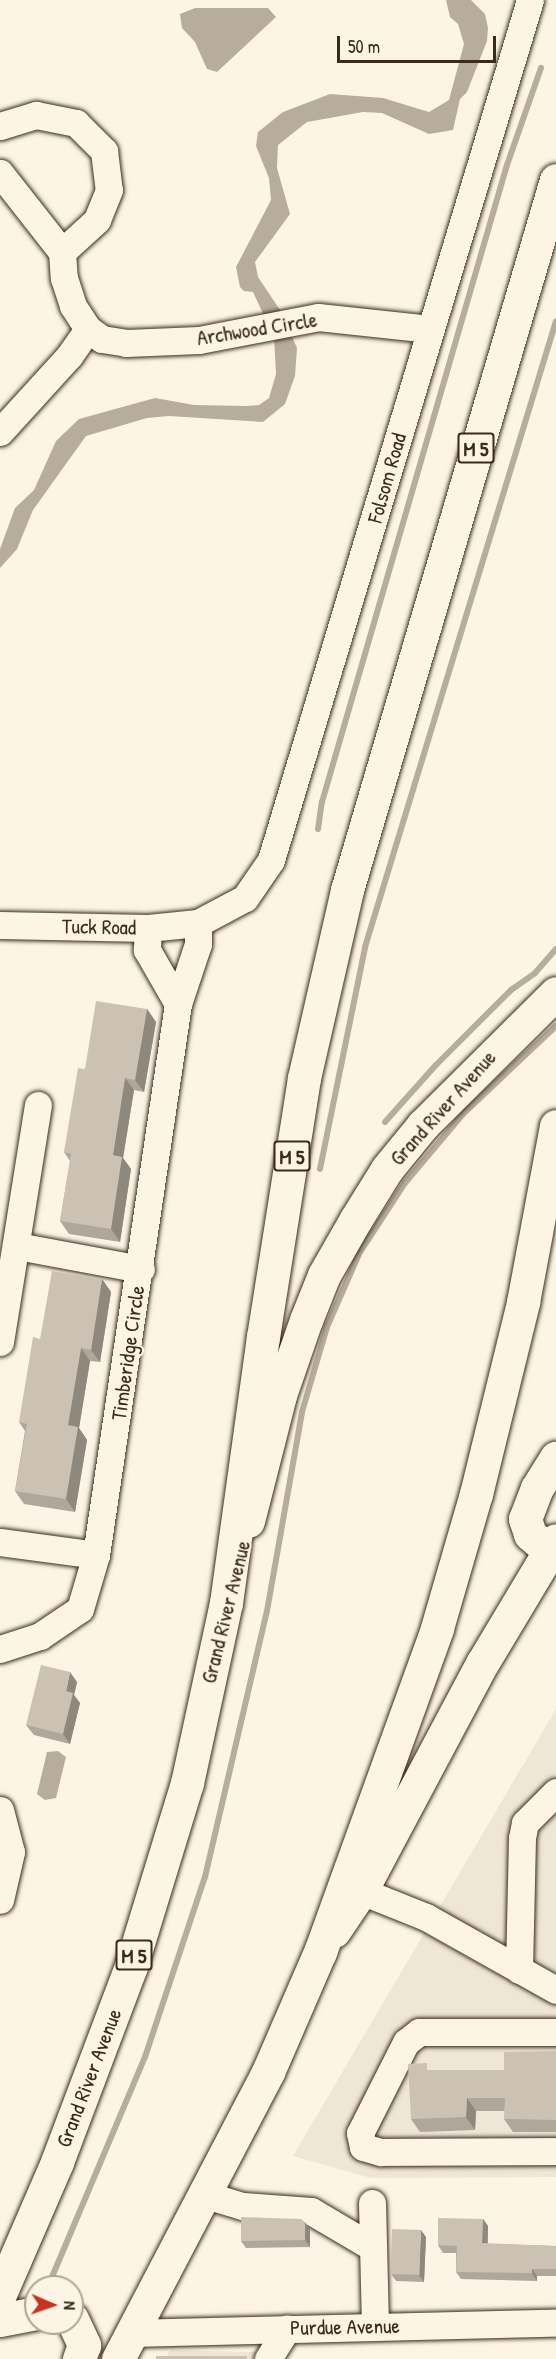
<!DOCTYPE html>
<style>
body{margin:0}
#map{position:relative;width:556px;height:2359px;overflow:hidden;background:#fcf5e5;font-family:"Patrick Hand",sans-serif}
div>[style]{position:absolute}
[style*='--x']{left:calc(var(--x)*1px);top:calc(var(--y)*1px);width:calc(var(--w)*1px);rotate:calc(var(--a)*1deg)}
.built>*{inset:0;background:#eee6d6}
.water>*{inset:0;background:#b7ad9e}
.stream>*{height:6px;margin:-3px;padding:0 3px;transform-origin:3px;border-radius:3px;background:#b7ad9e}
.roads{filter:drop-shadow(0 0 2px #3b2a1e) drop-shadow(0 0 2px #3b2a1e)}
.minor>*{height:27px;margin:-13.5px;padding:0 13.5px;transform-origin:13.5px;border-radius:13.5px;background:#fcf5e5}
.major>*{height:33px;margin:-16.5px;padding:0 16.5px;transform-origin:16.5px;border-radius:16.5px;background:#fcf5e5}
.highway>*{height:33px;margin:-16.5px;padding:0 16.5px;transform-origin:16.5px;border-radius:16.5px;background:#fcf5e5}
.wall>*{inset:0;background:#afa79a}
.shaded-wall>*{inset:0;background:#8f887d}
.building>*{inset:0;background:#ccc2b3;transform-origin:0 0}
span{translate:-50% -50%;white-space:nowrap;text-align:center;line-height:1.15;-webkit-text-stroke:4.5px #fcf5e5;paint-order:stroke}
.shield-label span{padding:2px 4px;background:#fcf5e5;border:2px solid;border-radius:4px;-webkit-text-stroke-width:0}
.shield-label{font-size:20px;color:#3b2a1e;font-weight:700}
.street-label{font-size:21px;color:#3b2a1e}
.north{position:absolute;left:24px;top:2275px;width:60px;height:60px;box-sizing:border-box;background:#fcf5e5;border:2px solid #afa495;border-radius:50%;rotate:92deg;font-size:16px;font-weight:700;line-height:24px;text-align:center;color:#3b2a1e}
.north::after{content:'';display:block;margin:auto;width:21px;height:27px;background:#c8321e;clip-path:polygon(50% 0,100% 100%,50% 72%,0 100%)}
.scale{position:absolute;left:337px;top:36px;width:159px;height:27px;box-sizing:border-box;border:3px solid #3b2a1e;border-top:0;padding-left:8px;font-size:18px;line-height:21px;white-space:nowrap;color:#3b2a1e;-webkit-text-stroke:4px #fcf5e5;paint-order:stroke}
</style>
<div id="map">
<div class="built">
<div style="clip-path:polygon(556px 1709px,556px 2177px,371px 2178px,293px 2156px)"></div>
<div style="clip-path:polygon(170px 2350px,283px 2353px,279px 2359px,165px 2359px)"></div>
</div>
<div class="water">
<div style="clip-path:polygon(446px 0,471px 0,485px 14px,488px 28px,487px 41px,467px 92px,460px 99px,453px 130px,429px 134px,382px 113px,363px 112px,307px 122px,278px 145px,277px 168px,290px 214px,255px 262px,258px 277px,280px 310px,297px 348px,295px 376px,285px 404px,263px 422px,169px 416px,147px 418px,86px 436px,33px 510px,17px 549px,0 568px,0 549px,15px 508px,34px 490px,56px 441px,79px 419px,155px 398px,194px 405px,246px 406px,259px 405px,269px 398px,276px 374px,274px 337px,253px 292px,244px 291px,240px 287px,236px 267px,271px 200px,269px 178px,256px 146px,258px 132px,283px 112px,330px 94px,383px 98px,429px 112px,449px 100px,464px 44px,458px 24px,450px 17px)"></div>
<div style="clip-path:polygon(195px 8px,268px 8px,276px 17px,217px 72px,207px 69px,195px 42px,182px 28px,180px 14px)"></div>
<div style="clip-path:polygon(58px 1751px,66px 1757px,56px 1798px,45px 1800px,37px 1794px,47px 1752px)"></div>
</div>
<div class="stream">
<div style="--x:318;--y:829;--w:27;--a:-82"></div>
<div style="--x:322;--y:802;--w:663;--a:-73.81"></div>
<div style="--x:507;--y:165;--w:103;--a:-70.7"></div>
<div style="--x:385;--y:1122;--w:76;--a:-48.2"></div>
<div style="--x:436;--y:1065;--w:106;--a:-45"></div>
<div style="--x:511;--y:990;--w:29;--a:-35"></div>
<div style="--x:535;--y:973;--w:32;--a:-49"></div>
<div style="--x:320;--y:1169;--w:227;--a:-78.5"></div>
<div style="--x:365;--y:947;--w:654;--a:-73.03"></div>
<div style="--x:52;--y:2277;--w:239;--a:-67.1"></div>
<div style="--x:145;--y:2057;--w:190;--a:-71.6"></div>
<div style="--x:205;--y:1877;--w:273;--a:-76.9"></div>
<div style="--x:267;--y:1611;--w:202;--a:-80"></div>
<div style="--x:302;--y:1412;--w:89;--a:-73.6"></div>
<div style="--x:327;--y:1327;--w:82;--a:-66.3"></div>
<div style="--x:360;--y:1252;--w:82;--a:-56.9"></div>
<div style="--x:405;--y:1183;--w:92;--a:-49.9"></div>
<div style="--x:464;--y:1113;--w:127;--a:-43.4"></div>
</div>
<div class="roads">
<div class="minor">
<div style="--x:0;--y:126;--w:38;--a:-17"></div>
<div style="--x:36;--y:115;--w:41;--a:11.3"></div>
<div style="--x:76;--y:123;--w:40;--a:45"></div>
<div style="--x:104;--y:151;--w:39;--a:83"></div>
<div style="--x:109;--y:190;--w:32;--a:112"></div>
<div style="--x:97;--y:220;--w:47;--a:137.6"></div>
<div style="--x:62;--y:252;--w:26;--a:86"></div>
<div style="--x:64;--y:278;--w:29;--a:72"></div>
<div style="--x:73;--y:306;--w:27;--a:57"></div>
<div style="--x:88;--y:329;--w:32;--a:125"></div>
<div style="--x:70;--y:355;--w:104;--a:132.3"></div>
<div style="--x:0;--y:173;--w:100;--a:51.9"></div>
<div style="--x:88;--y:329;--w:17;--a:36"></div>
<div style="--x:102;--y:339;--w:24;--a:9"></div>
<div style="--x:126;--y:343;--w:73;--a:-2.4"></div>
<div style="--x:199;--y:340;--w:121;--a:-10.9"></div>
<div style="--x:318;--y:317;--w:113;--a:6.1"></div>
<div style="--x:0;--y:925;--w:148;--a:1.2"></div>
<div style="--x:148;--y:928;--w:50;--a:-5.7"></div>
<div style="--x:198;--y:923;--w:53;--a:-28"></div>
<div style="--x:245;--y:898;--w:46;--a:-55.6"></div>
<div style="--x:271;--y:860;--w:898;--a:-73.24"></div>
<div style="--x:148;--y:928;--w:22;--a:93"></div>
<div style="--x:147;--y:950;--w:62;--a:60.1"></div>
<div style="--x:17;--y:1246;--w:126;--a:10.5"></div>
<div style="--x:0;--y:1342;--w:240;--a:-80.9"></div>
<div style="--x:0;--y:1542;--w:97;--a:7.7"></div>
<div style="--x:0;--y:1649;--w:42;--a:-18"></div>
<div style="--x:40;--y:1636;--w:48;--a:-34"></div>
<div style="--x:80;--y:1609;--w:56;--a:-73.5"></div>
<div style="--x:96;--y:1555;--w:557;--a:-81.54"></div>
<div style="--x:178;--y:1004;--w:63;--a:-71.6"></div>
<div style="--x:198;--y:944;--w:21;--a:-90"></div>
<div style="--x:0;--y:1810;--w:43;--a:75.3"></div>
<div style="--x:11;--y:1852;--w:49;--a:102.9"></div>
<div style="--x:361;--y:1891;--w:70;--a:21.8"></div>
<div style="--x:426;--y:1917;--w:149;--a:29.3"></div>
<div style="--x:519;--y:1970;--w:132;--a:-88.7"></div>
<div style="--x:522;--y:1838;--w:15;--a:-79"></div>
<div style="--x:525;--y:1823;--w:44;--a:-45"></div>
<div style="--x:556;--y:2032;--w:137;--a:180"></div>
<div style="--x:419;--y:2032;--w:16;--a:142"></div>
<div style="--x:406;--y:2042;--w:102;--a:116.8"></div>
<div style="--x:360;--y:2133;--w:14;--a:78"></div>
<div style="--x:363;--y:2147;--w:19;--a:16"></div>
<div style="--x:381;--y:2152;--w:175;--a:-0.3"></div>
<div style="--x:206;--y:2195;--w:39;--a:17"></div>
<div style="--x:243;--y:2206;--w:68;--a:4.2"></div>
<div style="--x:311;--y:2211;--w:71;--a:30.5"></div>
<div style="--x:372;--y:2203;--w:123;--a:88.6"></div>
<div style="--x:133;--y:2333;--w:423;--a:-1.4"></div>
<div style="--x:268;--y:2359;--w:36;--a:-58"></div>
</div>
<div class="major">
<div style="--x:248;--y:1521;--w:130;--a:-75.7"></div>
<div style="--x:280;--y:1395;--w:79;--a:-70.9"></div>
<div style="--x:306;--y:1320;--w:48;--a:-68.2"></div>
<div style="--x:324;--y:1275;--w:64;--a:-60.3"></div>
<div style="--x:356;--y:1219;--w:59;--a:-58.2"></div>
<div style="--x:387;--y:1169;--w:57;--a:-50.7"></div>
<div style="--x:423;--y:1125;--w:187;--a:-44.8"></div>
<div style="--x:550;--y:1551;--w:26;--a:-140"></div>
<div style="--x:530;--y:1534;--w:16;--a:-108"></div>
<div style="--x:525;--y:1519;--w:33;--a:-69"></div>
<div style="--x:537;--y:1488;--w:36;--a:-58"></div>
<div style="--x:334;--y:1931;--w:48;--a:-56"></div>
<div style="--x:361;--y:1891;--w:259;--a:-62"></div>
<div style="--x:483;--y:1662;--w:142;--a:-59.1"></div>
</div>
<div class="highway">
<div style="--x:0;--y:2294;--w:144;--a:-66.6"></div>
<div style="--x:57;--y:2162;--w:210;--a:-69.3"></div>
<div style="--x:131;--y:1966;--w:191;--a:-73"></div>
<div style="--x:187;--y:1783;--w:184;--a:-77.8"></div>
<div style="--x:226;--y:1603;--w:269;--a:-82.1"></div>
<div style="--x:263;--y:1337;--w:262;--a:-81"></div>
<div style="--x:304;--y:1078;--w:193;--a:-77.1"></div>
<div style="--x:347;--y:890;--w:740;--a:-73.6"></div>
<div style="--x:72;--y:2319;--w:29;--a:65"></div>
<div style="--x:84;--y:2345;--w:15;--a:110"></div>
<div style="--x:0;--y:2320;--w:37;--a:-11"></div>
<div style="--x:118;--y:2359;--w:324;--a:-62.4"></div>
<div style="--x:268;--y:2072;--w:131;--a:-66.6"></div>
<div style="--x:320;--y:1952;--w:344;--a:-70.1"></div>
<div style="--x:437;--y:1628;--w:140;--a:-73.8"></div>
<div style="--x:476;--y:1494;--w:198;--a:-76.2"></div>
<div style="--x:523;--y:1302;--w:179;--a:-79.4"></div>
</div>
</div>
<div class="wall">
<div style="clip-path:polygon(147px 1009px,156px 1022px,144px 1092px,134px 1090px,123px 1158px,131px 1169px,120px 1242px,69px 1234px,60px 1221px,70px 1161px,64px 1152px,85px 1069px)"></div>
<div style="clip-path:polygon(102px 1279px,111px 1292px,100px 1362px,90px 1361px,79px 1428px,87px 1440px,75px 1512px,24px 1504px,15px 1491px,25px 1431px,19px 1422px)"></div>
<div style="clip-path:polygon(77px 1682px,74px 1695px,80px 1703px,70px 1744px,34px 1735px,26px 1725px)"></div>
<div style="clip-path:polygon(556px 2051px,556px 2132px,513px 2132px,504px 2119px,505px 2111px,476px 2111px,475px 2130px,420px 2132px,411px 2119px,432px 2070px,504px 2070px)"></div>
<div style="clip-path:polygon(483px 2219px,488px 2226px,488px 2244px,556px 2246px,556px 2276px,537px 2276px,537px 2281px,461px 2279px,456px 2272px,456px 2253px,443px 2253px,438px 2245px)"></div>
<div style="clip-path:polygon(310px 2229px,310px 2247px,246px 2248px,241px 2241px)"></div>
<div style="clip-path:polygon(426px 2237px,424px 2282px,396px 2281px,391px 2274px)"></div>
</div>
<div class="shaded-wall">
<div style="clip-path:polygon(147px 1009px,156px 1022px,144px 1092px,135px 1080px)"></div>
<div style="clip-path:polygon(125px 1078px,134px 1090px,123px 1158px,131px 1169px,120px 1242px,111px 1229px,113px 1155px)"></div>
<div style="clip-path:polygon(102px 1279px,111px 1292px,100px 1362px,91px 1350px)"></div>
<div style="clip-path:polygon(81px 1348px,90px 1361px,79px 1428px,87px 1440px,75px 1512px,66px 1499px,68px 1425px)"></div>
<div style="clip-path:polygon(70px 1672px,77px 1682px,74px 1695px,80px 1703px,70px 1744px,63px 1734px,66px 1691px)"></div>
<div style="clip-path:polygon(467px 2098px,476px 2111px,475px 2130px,466px 2117px)"></div>
<div style="clip-path:polygon(483px 2219px,488px 2226px,487px 2250px,482px 2243px)"></div>
<div style="clip-path:polygon(305px 2222px,310px 2229px,310px 2247px,305px 2240px)"></div>
<div style="clip-path:polygon(421px 2230px,426px 2237px,424px 2282px,419px 2275px)"></div>
<div style="clip-path:polygon(532px 2269px,537px 2276px,537px 2281px,532px 2273px)"></div>
</div>
<div class="building">
<div style="clip-path:polygon(96px 1001px,147px 1009px,135px 1080px,125px 1078px,113px 1155px,122px 1157px,111px 1229px,60px 1221px,71px 1154px,64px 1152px,78px 1068px,85px 1069px)"></div>
<div style="clip-path:polygon(52px 1271px,102px 1279px,91px 1350px,81px 1348px,68px 1425px,78px 1427px,66px 1499px,15px 1491px,27px 1424px,19px 1422px,33px 1337px,40px 1339px)"></div>
<div style="clip-path:polygon(41px 1665px,70px 1672px,66px 1691px,73px 1693px,63px 1734px,26px 1725px)"></div>
<div style="clip-path:polygon(556px 2051px,556px 2120px,504px 2119px,505px 2098px,467px 2098px,466px 2117px,411px 2119px,408px 2064px,427px 2063px,427px 2070px,504px 2070px,504px 2052px)"></div>
<div style="clip-path:polygon(241px 2217px,301px 2219px,305px 2222px,305px 2240px,241px 2241px)"></div>
<div style="clip-path:polygon(438px 2218px,483px 2219px,482px 2243px,556px 2246px,556px 2269px,532px 2269px,532px 2273px,456px 2272px,457px 2246px,438px 2245px)"></div>
<div style="left:392px;top:2229px;width:29px;height:45px;rotate:2deg"></div>
<div style="left:156px;top:2356px;width:91px;height:4px"></div>
</div>
<div class="shield-label">
<span style="left:476px;top:448px">M 5</span>
<span style="left:292px;top:1156px">M 5</span>
<span style="left:134px;top:1955px">M 5</span>
</div>
<div class="street-label">
<span style="left:257px;top:329px;rotate:-9deg">Archwood Circle</span>
<span style="left:387px;top:478px;rotate:-74deg">Folsom Road</span>
<span style="left:99px;top:927px;rotate:1deg">Tuck Road</span>
<span style="left:443px;top:1108px;rotate:-48deg">Grand River Avenue</span>
<span style="left:128px;top:1353px;rotate:-82deg">Timberidge Circle</span>
<span style="left:226px;top:1612px;rotate:-76deg">Grand River Avenue</span>
<span style="left:89px;top:2078px;rotate:-69deg">Grand River Avenue</span>
<span style="left:345px;top:2327px;rotate:-1deg">Purdue Avenue</span>
</div>
<div class="north">N</div>
<div class="scale">50 m</div>
</div>
